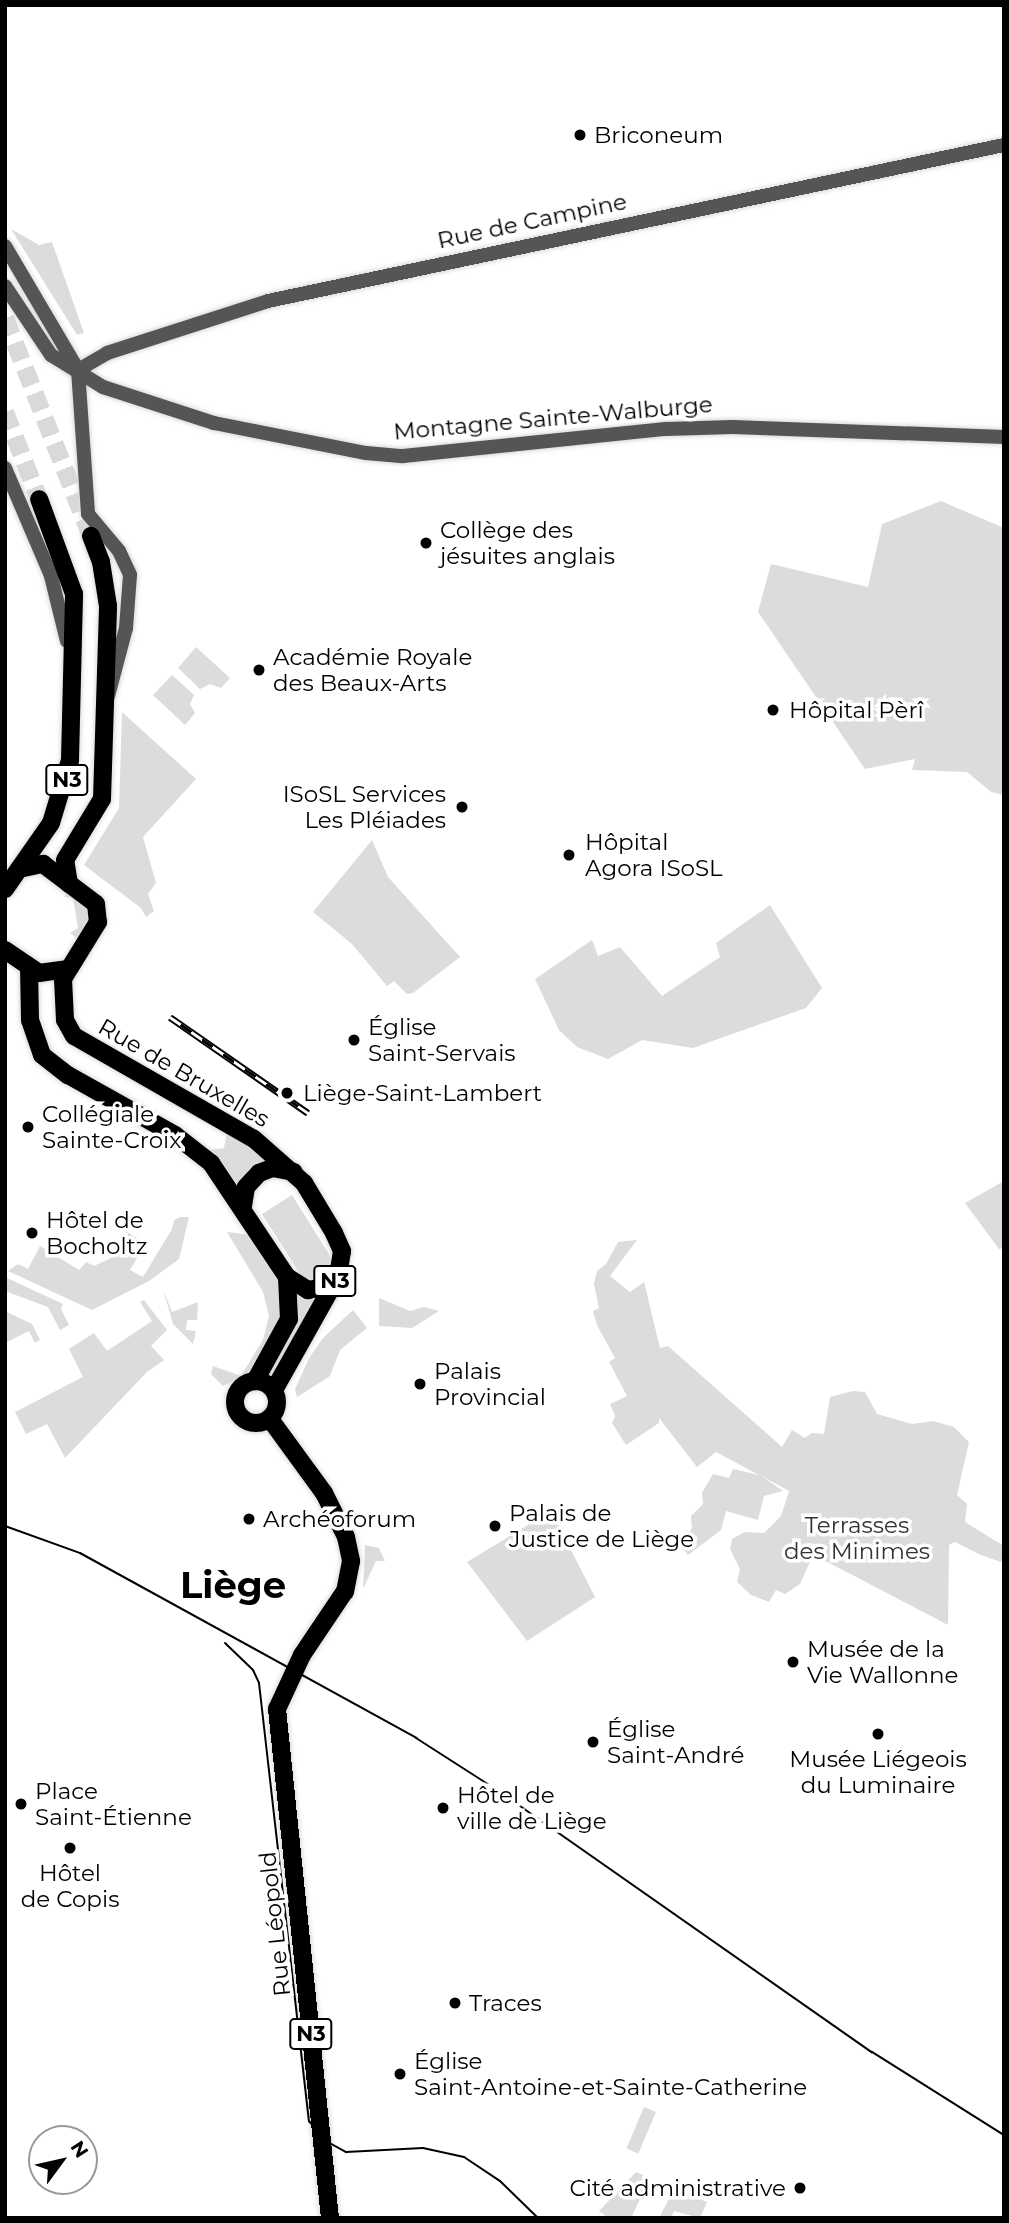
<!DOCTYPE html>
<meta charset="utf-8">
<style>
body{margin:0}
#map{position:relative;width:1009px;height:2223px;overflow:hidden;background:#fff;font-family:Montserrat,sans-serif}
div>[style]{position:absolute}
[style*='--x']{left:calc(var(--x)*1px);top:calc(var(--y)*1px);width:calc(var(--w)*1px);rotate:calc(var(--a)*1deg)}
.green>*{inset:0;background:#dcdcdc;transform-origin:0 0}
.primary-tunnel>*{height:18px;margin-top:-9px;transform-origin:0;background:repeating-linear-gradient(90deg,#d9d9d9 0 18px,transparent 0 27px)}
.roads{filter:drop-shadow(0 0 2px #dbdbdb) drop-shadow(0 0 2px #dbdbdb)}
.tertiary>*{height:14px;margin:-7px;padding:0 7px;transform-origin:7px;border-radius:7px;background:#555}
.primary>*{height:18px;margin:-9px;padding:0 9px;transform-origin:9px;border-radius:9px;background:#000}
.primary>.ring{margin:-9px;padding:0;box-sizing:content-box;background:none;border:18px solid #000;border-radius:50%}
.tram>*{height:2px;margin:-1px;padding:0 1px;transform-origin:1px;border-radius:1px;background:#000}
.rail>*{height:7px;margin-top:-3.5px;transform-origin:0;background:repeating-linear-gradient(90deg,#fff 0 13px,#000 0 26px);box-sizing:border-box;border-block:2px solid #000}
.dots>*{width:19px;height:19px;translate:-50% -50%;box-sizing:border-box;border:4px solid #fff;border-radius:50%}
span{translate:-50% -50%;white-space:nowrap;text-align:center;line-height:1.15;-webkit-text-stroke:7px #fff;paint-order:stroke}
.shield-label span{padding:2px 5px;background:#fff;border:2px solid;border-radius:5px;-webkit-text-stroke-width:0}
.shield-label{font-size:21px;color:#000;font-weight:700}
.poi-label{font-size:23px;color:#000}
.left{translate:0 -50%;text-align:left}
.right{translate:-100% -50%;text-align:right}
.street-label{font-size:23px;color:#000}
.park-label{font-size:23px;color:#333}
.town-label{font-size:37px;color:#000;font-weight:700}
.frame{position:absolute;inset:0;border:7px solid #000;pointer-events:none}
.north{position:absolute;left:28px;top:2125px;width:70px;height:70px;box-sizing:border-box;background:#fff;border:2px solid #999;border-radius:50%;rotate:57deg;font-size:19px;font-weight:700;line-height:28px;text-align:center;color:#000}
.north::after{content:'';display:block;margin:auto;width:24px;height:32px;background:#000;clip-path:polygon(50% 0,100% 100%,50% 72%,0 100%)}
</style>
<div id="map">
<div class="green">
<div style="clip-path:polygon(11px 229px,39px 245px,52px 242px,84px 333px,77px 335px)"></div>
<div style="clip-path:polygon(941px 501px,1004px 528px,1004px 795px,991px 792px,967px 772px,912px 770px,915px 759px,865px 769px,758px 612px,771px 564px,868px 587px,882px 524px)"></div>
<div style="clip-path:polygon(196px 647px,230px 678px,221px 688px,210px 684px,200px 689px,178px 668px)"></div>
<div style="clip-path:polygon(172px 675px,194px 695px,190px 704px,195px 713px,185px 725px,153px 695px)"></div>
<div style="clip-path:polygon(122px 712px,196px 779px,143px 837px,156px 883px,148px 894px,154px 911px,146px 917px,141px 908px,84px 865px,119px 808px)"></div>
<div style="clip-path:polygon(372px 840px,388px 877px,460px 957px,413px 993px,407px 994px,394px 981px,387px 986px,352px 944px,313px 912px)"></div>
<div style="clip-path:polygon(69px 889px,87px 903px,90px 921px,78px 939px,70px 933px,78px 928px,73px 898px,64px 897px)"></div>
<div style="clip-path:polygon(770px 905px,822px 988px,806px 1008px,693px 1048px,642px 1040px,608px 1059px,577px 1047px,559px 1030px,535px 979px,592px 940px,598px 956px,620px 947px,662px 996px,720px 957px,716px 943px)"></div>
<div style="clip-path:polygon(227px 1132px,268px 1161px,248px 1171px,238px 1185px,209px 1150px,224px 1148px)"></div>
<div style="clip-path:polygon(1004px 1181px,1004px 1248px,999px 1249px,965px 1203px)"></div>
<div style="clip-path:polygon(292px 1195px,329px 1254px,332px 1264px,327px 1279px,304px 1280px,262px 1214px)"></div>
<div style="clip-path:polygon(180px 1217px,189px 1217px,179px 1259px,149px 1281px,92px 1310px,8px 1271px,18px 1264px,28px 1269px,40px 1246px,79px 1270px,86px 1262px,94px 1266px,111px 1258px,127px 1232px,146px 1243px,130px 1270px,143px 1277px,172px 1229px,174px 1220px)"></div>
<div style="clip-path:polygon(227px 1232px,251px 1235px,279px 1280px,281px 1317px,257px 1361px,243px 1377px,223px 1386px,211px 1374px,213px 1366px,241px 1376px,263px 1340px,269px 1316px,263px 1292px)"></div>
<div style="clip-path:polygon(637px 1240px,610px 1276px,630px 1292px,644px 1282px,660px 1348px,668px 1346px,782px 1447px,792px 1430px,805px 1438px,812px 1433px,824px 1434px,830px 1397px,853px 1391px,865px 1392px,877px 1414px,912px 1424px,933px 1421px,954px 1427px,969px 1442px,957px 1495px,967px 1504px,965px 1522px,1004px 1546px,1004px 1558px,1001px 1562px,981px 1555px,955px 1542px,949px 1545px,948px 1625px,818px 1557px,822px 1547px,811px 1543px,805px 1544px,813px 1555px,800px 1584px,785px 1594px,776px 1590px,769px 1602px,751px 1595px,737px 1582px,740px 1569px,730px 1549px,732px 1539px,745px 1532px,764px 1533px,781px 1516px,789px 1491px,762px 1476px,783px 1491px,764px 1496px,758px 1520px,726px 1511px,721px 1530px,688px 1555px,684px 1550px,681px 1545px,692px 1528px,691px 1516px,703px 1504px,702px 1493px,713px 1474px,729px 1478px,733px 1469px,759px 1475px,716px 1452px,697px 1467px,659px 1418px,659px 1423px,626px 1445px,612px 1423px,615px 1416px,610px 1404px,627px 1396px,609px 1362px,615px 1358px,597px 1325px,593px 1311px,599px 1308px,594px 1284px,597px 1271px,606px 1264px,618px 1242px)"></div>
<div style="clip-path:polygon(5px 1277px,63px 1304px,61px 1309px,69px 1325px,60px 1330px,48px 1307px,5px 1291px)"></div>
<div style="clip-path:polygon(294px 1288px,320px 1294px,278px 1374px,267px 1368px)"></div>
<div style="clip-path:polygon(163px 1289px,172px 1312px,198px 1302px,197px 1320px,187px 1320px,186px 1330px,196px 1331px,193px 1344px,173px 1324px)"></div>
<div style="clip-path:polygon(379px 1298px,410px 1311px,424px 1307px,439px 1311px,412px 1328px,379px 1326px)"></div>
<div style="clip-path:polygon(144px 1300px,167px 1330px,151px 1346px,164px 1360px,147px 1372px,65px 1458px,47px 1424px,26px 1434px,15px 1412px,83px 1377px,69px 1349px,94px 1333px,107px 1351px,152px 1321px,140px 1302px)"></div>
<div style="clip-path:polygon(353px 1310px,367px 1328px,340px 1350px,330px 1376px,297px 1397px,295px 1389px,309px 1358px,323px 1338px)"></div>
<div style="clip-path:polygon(5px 1311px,32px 1324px,40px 1340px,35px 1343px,29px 1331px,5px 1343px)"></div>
<div style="clip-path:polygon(551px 1511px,595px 1597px,527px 1641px,467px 1562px)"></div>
<div style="clip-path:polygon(365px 1545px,379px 1548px,385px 1561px,376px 1561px,363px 1589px)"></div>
<div style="left:644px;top:2107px;width:13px;height:45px;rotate:23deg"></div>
<div style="clip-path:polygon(636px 2172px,650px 2178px,631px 2218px,608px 2218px,599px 2211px)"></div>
<div style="clip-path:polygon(674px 2189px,707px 2202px,700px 2218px,674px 2211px,671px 2218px,659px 2218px)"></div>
</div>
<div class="primary-tunnel">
<div style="--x:5;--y:318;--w:234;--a:68.5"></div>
<div style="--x:5;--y:412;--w:93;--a:68.7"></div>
</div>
<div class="roads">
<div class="tertiary">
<div style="--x:5;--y:246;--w:144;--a:59.5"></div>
<div style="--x:78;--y:370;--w:144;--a:86"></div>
<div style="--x:88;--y:514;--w:48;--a:50"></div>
<div style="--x:119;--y:551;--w:26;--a:65"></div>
<div style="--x:130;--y:575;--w:53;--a:94.3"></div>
<div style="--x:126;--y:628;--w:70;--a:104.8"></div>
<div style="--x:5;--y:286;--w:83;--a:56.3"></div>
<div style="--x:51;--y:355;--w:61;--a:31.6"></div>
<div style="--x:103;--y:387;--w:117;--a:18"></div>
<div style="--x:214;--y:423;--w:155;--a:11.2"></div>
<div style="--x:366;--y:453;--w:37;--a:5"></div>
<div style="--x:403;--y:456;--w:264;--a:-5.9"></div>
<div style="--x:666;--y:429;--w:67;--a:-1.7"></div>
<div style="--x:733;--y:427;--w:271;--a:2.1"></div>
<div style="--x:78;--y:370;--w:34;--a:-30"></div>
<div style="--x:107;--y:353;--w:169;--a:-17.9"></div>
<div style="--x:268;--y:301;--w:752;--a:-11.97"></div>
<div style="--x:5;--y:468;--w:117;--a:66.9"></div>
<div style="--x:51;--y:576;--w:67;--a:76.2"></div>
</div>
<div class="primary">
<div style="--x:19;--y:869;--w:25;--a:-12"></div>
<div style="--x:43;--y:864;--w:66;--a:37"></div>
<div style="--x:96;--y:904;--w:18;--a:84"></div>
<div style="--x:98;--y:922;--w:67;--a:121.6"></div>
<div style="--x:63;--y:979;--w:41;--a:87.2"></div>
<div style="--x:65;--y:1020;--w:18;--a:61"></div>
<div style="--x:74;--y:1036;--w:207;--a:29.8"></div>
<div style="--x:254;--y:1139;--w:67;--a:41.3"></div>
<div style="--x:304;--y:1183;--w:58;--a:59"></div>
<div style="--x:334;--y:1233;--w:20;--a:66"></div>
<div style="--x:342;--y:1251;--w:25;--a:99"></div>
<div style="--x:338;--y:1276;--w:131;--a:119.3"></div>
<div style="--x:69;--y:884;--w:24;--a:-99"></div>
<div style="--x:65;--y:860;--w:71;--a:-58.8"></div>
<div style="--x:102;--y:799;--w:193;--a:-88.2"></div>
<div style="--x:108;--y:606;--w:45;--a:-99"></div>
<div style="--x:101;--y:562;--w:28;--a:-111"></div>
<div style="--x:5;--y:889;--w:80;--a:-55.1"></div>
<div style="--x:51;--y:823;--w:66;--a:-73.2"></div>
<div style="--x:70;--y:760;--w:166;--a:-88.6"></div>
<div style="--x:74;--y:594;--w:101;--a:-110.2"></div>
<div style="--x:5;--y:950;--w:41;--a:34.1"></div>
<div style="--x:39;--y:973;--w:28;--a:-8"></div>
<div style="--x:29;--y:967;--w:53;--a:88.9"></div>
<div style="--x:30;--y:1020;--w:37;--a:71"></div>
<div style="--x:42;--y:1055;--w:33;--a:38"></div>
<div style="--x:68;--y:1075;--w:123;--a:29.3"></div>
<div style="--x:175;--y:1135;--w:46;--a:37.9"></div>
<div style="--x:211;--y:1163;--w:137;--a:56.3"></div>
<div style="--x:287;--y:1277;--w:42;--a:87.3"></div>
<div style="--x:289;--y:1319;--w:71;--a:118.7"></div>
<div style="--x:243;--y:1206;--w:19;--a:-81"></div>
<div style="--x:246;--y:1187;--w:19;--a:-47"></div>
<div style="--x:259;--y:1173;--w:14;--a:-21"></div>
<div style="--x:272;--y:1168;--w:22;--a:10"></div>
<div style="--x:287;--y:1277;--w:25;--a:32"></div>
<div style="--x:308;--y:1290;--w:25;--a:-11"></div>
<div class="ring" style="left:235px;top:1381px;width:24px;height:24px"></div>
<div style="--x:270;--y:1419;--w:92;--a:53.9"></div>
<div style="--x:324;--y:1493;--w:49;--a:63.4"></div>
<div style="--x:346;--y:1537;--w:25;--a:78"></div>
<div style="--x:351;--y:1561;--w:31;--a:101"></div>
<div style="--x:345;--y:1591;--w:77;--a:123.9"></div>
<div style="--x:302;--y:1655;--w:60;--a:114.8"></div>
<div style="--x:277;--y:1709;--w:512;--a:84.06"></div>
</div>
</div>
<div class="tram">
<div style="--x:5;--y:1526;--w:80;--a:19.8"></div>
<div style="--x:80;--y:1553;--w:384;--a:28.8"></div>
<div style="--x:416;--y:1738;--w:100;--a:32.7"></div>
<div style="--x:500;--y:1792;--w:454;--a:35"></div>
<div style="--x:872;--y:2052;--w:156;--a:32.2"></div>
<div style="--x:225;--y:1643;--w:39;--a:44"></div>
<div style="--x:253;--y:1670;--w:14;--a:65"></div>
<div style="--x:259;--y:1683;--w:441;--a:83.5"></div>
<div style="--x:309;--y:2121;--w:26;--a:50"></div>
<div style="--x:326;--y:2141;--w:23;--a:29"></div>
<div style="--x:346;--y:2152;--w:77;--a:-3"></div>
<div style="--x:423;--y:2148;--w:42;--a:12.4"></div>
<div style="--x:464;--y:2157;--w:43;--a:33.7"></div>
<div style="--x:500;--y:2181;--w:53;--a:44.2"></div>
</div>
<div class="rail">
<div style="--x:170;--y:1017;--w:168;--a:34.8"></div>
</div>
<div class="dots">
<div style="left:580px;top:135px;background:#000"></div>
<div style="left:426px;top:543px;background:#000"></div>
<div style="left:259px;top:670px;background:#000"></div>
<div style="left:773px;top:710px;background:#000"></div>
<div style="left:462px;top:807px;background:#000"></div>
<div style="left:569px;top:855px;background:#000"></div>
<div style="left:354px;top:1040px;background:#000"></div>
<div style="left:287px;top:1093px;background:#000"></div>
<div style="left:28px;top:1127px;background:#000"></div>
<div style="left:32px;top:1233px;background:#000"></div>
<div style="left:420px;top:1384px;background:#000"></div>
<div style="left:249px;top:1519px;background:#000"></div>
<div style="left:495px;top:1526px;background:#000"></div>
<div style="left:793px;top:1662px;background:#000"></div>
<div style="left:878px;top:1734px;background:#000"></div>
<div style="left:593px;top:1742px;background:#000"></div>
<div style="left:21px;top:1804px;background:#000"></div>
<div style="left:443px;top:1808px;background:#000"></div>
<div style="left:70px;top:1848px;background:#000"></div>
<div style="left:455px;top:2003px;background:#000"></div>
<div style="left:400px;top:2074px;background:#000"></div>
<div style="left:800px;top:2188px;background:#000"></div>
</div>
<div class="shield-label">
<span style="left:67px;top:780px">N3</span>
<span style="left:335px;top:1281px">N3</span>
<span style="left:311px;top:2034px">N3</span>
</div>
<div class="poi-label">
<span class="left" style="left:594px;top:135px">Briconeum</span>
<span class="left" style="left:440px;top:543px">Collège des<br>jésuites anglais</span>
<span class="left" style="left:273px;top:670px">Académie Royale<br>des Beaux-Arts</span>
<span class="left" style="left:789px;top:710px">Hôpital Pèrî</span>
<span class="right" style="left:446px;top:807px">ISoSL Services<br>Les Pléiades</span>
<span class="left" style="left:585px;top:855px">Hôpital<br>Agora ISoSL</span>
<span class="left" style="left:368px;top:1040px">Église<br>Saint-Servais</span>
<span class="left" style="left:303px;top:1093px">Liège-Saint-Lambert</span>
<span class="left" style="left:42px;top:1127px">Collégiale<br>Sainte-Croix</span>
<span class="left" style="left:46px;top:1233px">Hôtel de<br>Bocholtz</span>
<span class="left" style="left:434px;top:1384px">Palais<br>Provincial</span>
<span class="left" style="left:509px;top:1526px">Palais de<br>Justice de Liège</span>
<span class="left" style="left:263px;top:1519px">Archéoforum</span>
<span class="left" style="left:807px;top:1662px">Musée de la<br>Vie Wallonne</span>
<span class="left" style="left:607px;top:1742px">Église<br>Saint-André</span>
<span style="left:878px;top:1772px">Musée Liégeois<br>du Luminaire</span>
<span class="left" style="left:35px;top:1804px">Place<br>Saint-Étienne</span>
<span class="left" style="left:457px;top:1808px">Hôtel de<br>ville de Liège</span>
<span style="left:70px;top:1886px">Hôtel<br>de Copis</span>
<span class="left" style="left:469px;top:2003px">Traces</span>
<span class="left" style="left:414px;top:2074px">Église<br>Saint-Antoine-et-Sainte-Catherine</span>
<span class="right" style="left:786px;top:2188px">Cité administrative</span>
</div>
<div class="street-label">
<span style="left:532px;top:221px;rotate:-12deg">Rue de Campine</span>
<span style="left:553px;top:418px;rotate:-5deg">Montagne Sainte-Walburge</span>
<span style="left:184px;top:1073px;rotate:30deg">Rue de Bruxelles</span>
<span style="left:275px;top:1924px;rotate:-96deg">Rue Léopold</span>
</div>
<div class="park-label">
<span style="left:857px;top:1538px">Terrasses<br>des Minimes</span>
</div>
<div class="town-label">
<span style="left:233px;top:1585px">Liège</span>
</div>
<div class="frame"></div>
<div class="north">N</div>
</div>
